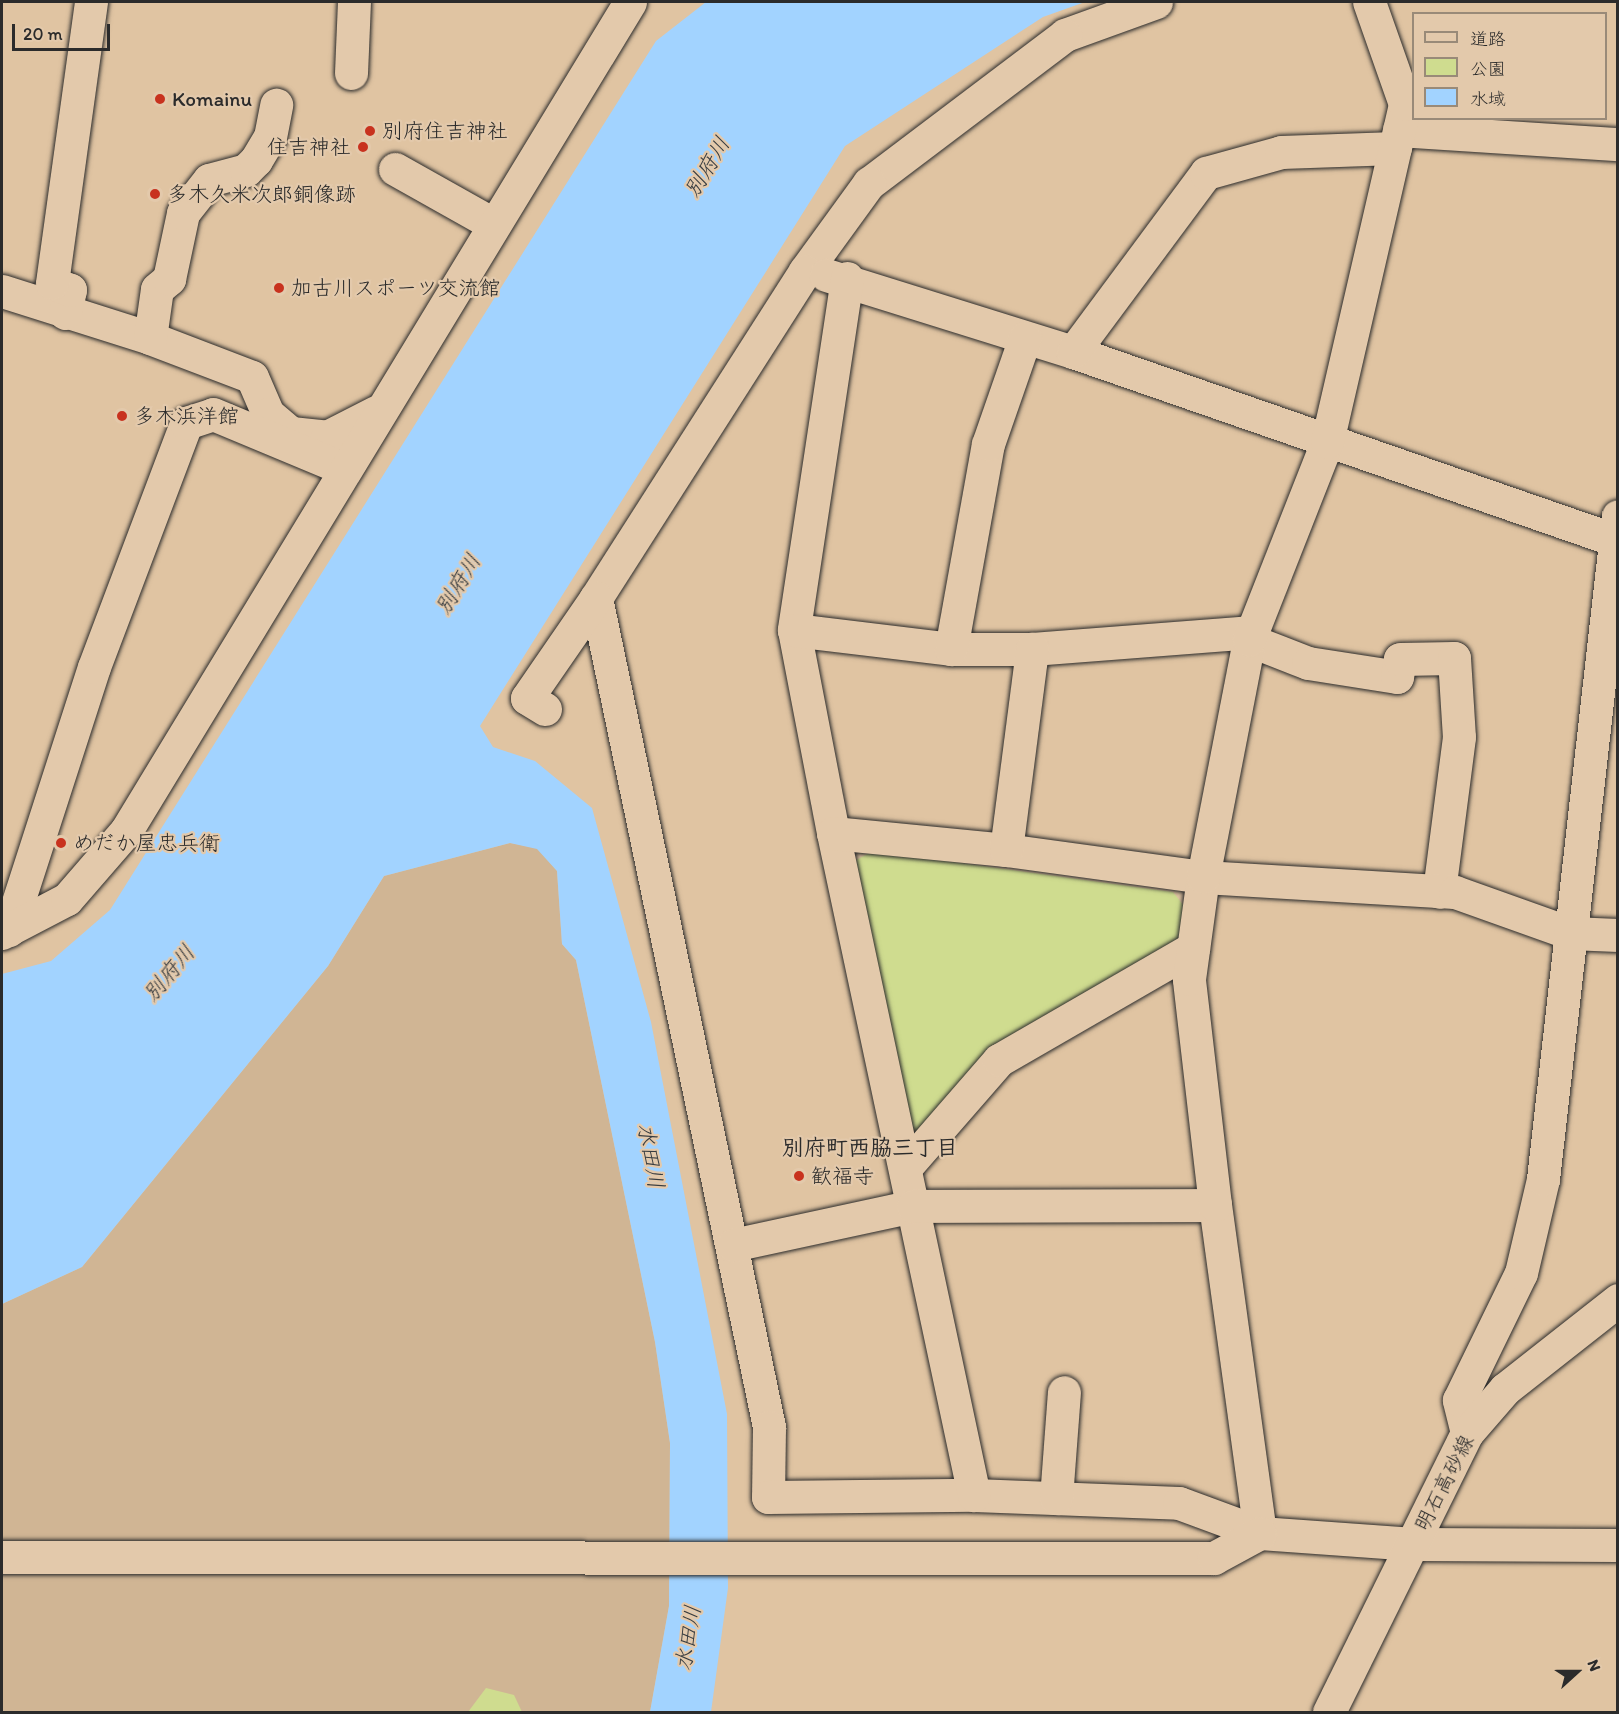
<!DOCTYPE html>
<meta charset="utf-8">
<style>
body{margin:0}
#map{position:relative;width:1619px;height:1714px;overflow:hidden;background:#e0c4a2;font-family:Itim,"Klee One",sans-serif}
div>[style]{position:absolute}
[style*='--x']{left:calc(var(--x)*1px);top:calc(var(--y)*1px);width:calc(var(--w)*1px);rotate:calc(var(--a)*1deg)}
.built>*{inset:0;background:#d0b594}
.green>*{inset:0;background:#cfdc8f}
.water>*{inset:0;background:#a2d3ff}
.roads{filter:drop-shadow(0 0 2px #2b2b2b) drop-shadow(0 0 2px #2b2b2b)}
.minor>*{height:33px;margin:-16.5px;padding:0 16.5px;transform-origin:16.5px;border-radius:16.5px;background:#e3c9ab}
.major>*{height:33px;margin:-16.5px;padding:0 16.5px;transform-origin:16.5px;border-radius:16.5px;background:#e3c9ab}
.dots>*{width:16px;height:16px;translate:-50% -50%;box-sizing:border-box;border:3px solid #e3c9ab;border-radius:50%}
span{translate:-50% -50%;white-space:nowrap;text-align:center;line-height:1.15;-webkit-text-stroke:4.5px #e3c9ab;paint-order:stroke}
.poi-label{font-size:21px;color:#2b2b2b}
.left{translate:0 -50%;text-align:left}
.right{translate:-100% -50%;text-align:right}
.street-label{font-size:21px;color:#2b2b2b}
.water-label{font-size:22px;color:#373c40;font-style:italic}
.neighbourhood-label{font-size:22px;color:#2b2b2b;font-weight:700}
.frame{position:absolute;inset:0;border:3px solid #2b2b2b;pointer-events:none}
.legend{position:absolute;left:1412px;top:12px;width:195px;height:108px;box-sizing:border-box;background:#e3c9ab;border:2px solid #998a78;margin:0;padding:8px 10px;list-style:none;font-size:18px;color:#2b2b2b}
.legend li{display:flex;align-items:center;gap:12px;height:30px}
.legend b{width:30px;border:2px solid #998a78}
.north{position:absolute;left:1547px;top:1642px;width:60px;height:60px;-webkit-text-stroke:4px #e3c9ab;paint-order:stroke;rotate:69deg;font-size:16px;font-weight:700;line-height:24px;text-align:center;color:#2b2b2b}
.north::after{content:'';display:block;margin:auto;width:21px;height:27px;background:#2b2b2b;clip-path:polygon(50% 0,100% 100%,50% 72%,0 100%)}
.scale{position:absolute;left:12px;top:24px;width:98px;height:27px;box-sizing:border-box;border:3px solid #2b2b2b;border-top:0;padding-left:8px;font-size:18px;line-height:21px;white-space:nowrap;color:#2b2b2b;-webkit-text-stroke:4px #e3c9ab;paint-order:stroke}
</style>
<div id="map">
<div class="built">
<div style="clip-path:polygon(510px 843px,537px 848px,557px 871px,562px 944px,576px 960px,655px 1342px,670px 1443px,669px 1606px,650px 1712px,2px 1712px,2px 1304px,82px 1267px,328px 966px,384px 876px)"></div>
</div>
<div class="green">
<div style="clip-path:polygon(873px 851px,1173px 892px,1184px 906px,1177px 952px,913px 1142px,856px 860px)"></div>
<div style="clip-path:polygon(486px 1688px,514px 1695px,522px 1712px,468px 1712px)"></div>
</div>
<div class="water">
<div style="clip-path:polygon(706px 2px,1085px 2px,1043px 17px,845px 146px,480px 726px,493px 747px,535px 761px,592px 808px,651px 1022px,727px 1414px,728px 1588px,711px 1712px,650px 1712px,669px 1606px,670px 1443px,655px 1342px,576px 960px,562px 944px,557px 871px,537px 849px,510px 843px,384px 876px,328px 966px,82px 1267px,2px 1304px,2px 974px,51px 961px,110px 910px,656px 41px)"></div>
</div>
<div class="roads">
<div class="minor">
<div style="--x:1156;--y:2;--w:97;--a:160.1"></div>
<div style="--x:1065;--y:35;--w:246;--a:142.9"></div>
<div style="--x:869;--y:183;--w:109;--a:126"></div>
<div style="--x:805;--y:271;--w:388;--a:122.6"></div>
<div style="--x:596;--y:598;--w:847;--a:78.21"></div>
<div style="--x:769;--y:1427;--w:70;--a:90.8"></div>
<div style="--x:768;--y:1497;--w:206;--a:-0.6"></div>
<div style="--x:974;--y:1495;--w:205;--a:2.2"></div>
<div style="--x:1179;--y:1503;--w:86;--a:20.3"></div>
<div style="--x:1260;--y:1533;--w:154;--a:4.1"></div>
<div style="--x:1414;--y:1544;--w:204;--a:0.3"></div>
<div style="--x:351;--y:73;--w:71;--a:-87.6"></div>
<div style="--x:1399;--y:130;--w:219;--a:3.7"></div>
<div style="--x:395;--y:169;--w:112;--a:29.3"></div>
<div style="--x:826;--y:275;--w:259;--a:17.3"></div>
<div style="--x:1073;--y:352;--w:577;--a:19.13"></div>
<div style="--x:847;--y:278;--w:356;--a:98.6"></div>
<div style="--x:794;--y:630;--w:207;--a:79.1"></div>
<div style="--x:833;--y:833;--w:677;--a:77.98"></div>
<div style="--x:2;--y:291;--w:155;--a:17.6"></div>
<div style="--x:150;--y:338;--w:109;--a:20.9"></div>
<div style="--x:252;--y:377;--w:40;--a:66.6"></div>
<div style="--x:268;--y:414;--w:30;--a:40"></div>
<div style="--x:291;--y:433;--w:36;--a:6"></div>
<div style="--x:327;--y:437;--w:55;--a:-27"></div>
<div style="--x:65;--y:313;--w:24;--a:-78"></div>
<div style="--x:70;--y:290;--w:19;--a:-159"></div>
<div style="--x:52;--y:283;--w:284;--a:-82.1"></div>
<div style="--x:150;--y:338;--w:49;--a:-81.9"></div>
<div style="--x:157;--y:289;--w:16;--a:-40"></div>
<div style="--x:169;--y:279;--w:67;--a:-78"></div>
<div style="--x:183;--y:213;--w:42;--a:-51.8"></div>
<div style="--x:209;--y:180;--w:38;--a:-15"></div>
<div style="--x:246;--y:170;--w:14;--a:-45"></div>
<div style="--x:256;--y:160;--w:27;--a:-59"></div>
<div style="--x:270;--y:137;--w:33;--a:-79"></div>
<div style="--x:1073;--y:352;--w:223;--a:-53.4"></div>
<div style="--x:1206;--y:173;--w:78;--a:-15.6"></div>
<div style="--x:1281;--y:152;--w:114;--a:-2"></div>
<div style="--x:794;--y:630;--w:158;--a:6.9"></div>
<div style="--x:951;--y:649;--w:81;--a:0"></div>
<div style="--x:1032;--y:649;--w:221;--a:-4.4"></div>
<div style="--x:1249;--y:640;--w:63;--a:21.3"></div>
<div style="--x:1308;--y:663;--w:90;--a:8.9"></div>
<div style="--x:1397;--y:677;--w:18;--a:-81"></div>
<div style="--x:1400;--y:659;--w:54;--a:-1.1"></div>
<div style="--x:1454;--y:658;--w:79;--a:86.4"></div>
<div style="--x:1459;--y:737;--w:156;--a:97.4"></div>
<div style="--x:951;--y:649;--w:208;--a:-79.8"></div>
<div style="--x:988;--y:444;--w:112;--a:-70.8"></div>
<div style="--x:545;--y:709;--w:21;--a:-149"></div>
<div style="--x:527;--y:698;--w:121;--a:-55.4"></div>
<div style="--x:833;--y:833;--w:174;--a:5.6"></div>
<div style="--x:1006;--y:850;--w:199;--a:7.8"></div>
<div style="--x:1203;--y:877;--w:252;--a:3.4"></div>
<div style="--x:1455;--y:892;--w:122;--a:19.6"></div>
<div style="--x:1570;--y:933;--w:48;--a:2.4"></div>
<div style="--x:1006;--y:850;--w:203;--a:-82.6"></div>
<div style="--x:9;--y:930;--w:276;--a:-72.1"></div>
<div style="--x:94;--y:667;--w:261;--a:-69.3"></div>
<div style="--x:186;--y:423;--w:28;--a:-18"></div>
<div style="--x:213;--y:414;--w:141;--a:22.6"></div>
<div style="--x:2;--y:933;--w:73;--a:-27.6"></div>
<div style="--x:67;--y:899;--w:90;--a:-49.1"></div>
<div style="--x:126;--y:831;--w:970;--a:-58.7"></div>
<div style="--x:905;--y:1168;--w:143;--a:-49"></div>
<div style="--x:999;--y:1060;--w:224;--a:-30"></div>
<div style="--x:733;--y:1245;--w:184;--a:-12.2"></div>
<div style="--x:913;--y:1206;--w:302;--a:-0.2"></div>
<div style="--x:1467;--y:1433;--w:34;--a:-104"></div>
<div style="--x:1459;--y:1400;--w:141;--a:-64"></div>
<div style="--x:1521;--y:1273;--w:97;--a:-76.8"></div>
<div style="--x:1543;--y:1179;--w:667;--a:-83.55"></div>
<div style="--x:1056;--y:1498;--w:106;--a:-85.7"></div>
<div style="--x:1260;--y:1533;--w:331;--a:-97.8"></div>
<div style="--x:1215;--y:1205;--w:227;--a:-96.6"></div>
<div style="--x:1189;--y:979;--w:103;--a:-82.2"></div>
<div style="--x:1203;--y:877;--w:241;--a:-79"></div>
<div style="--x:1249;--y:640;--w:213;--a:-68.5"></div>
<div style="--x:1327;--y:442;--w:347;--a:-77"></div>
<div style="--x:1405;--y:104;--w:108;--a:-109.4"></div>
<div style="--x:2;--y:1557;--w:1212;--a:0.05"></div>
<div style="--x:1214;--y:1558;--w:52;--a:-28.5"></div>
</div>
<div class="major">
<div style="--x:1329;--y:1712;--w:311;--a:-63.7"></div>
<div style="--x:1467;--y:1433;--w:58;--a:-49.2"></div>
<div style="--x:1505;--y:1389;--w:144;--a:-38.2"></div>
</div>
</div>
<div class="dots">
<div style="left:160px;top:99px;background:#c8321e"></div>
<div style="left:370px;top:131px;background:#c8321e"></div>
<div style="left:363px;top:147px;background:#c8321e"></div>
<div style="left:155px;top:194px;background:#c8321e"></div>
<div style="left:279px;top:288px;background:#c8321e"></div>
<div style="left:122px;top:416px;background:#c8321e"></div>
<div style="left:61px;top:843px;background:#c8321e"></div>
<div style="left:799px;top:1176px;background:#c8321e"></div>
</div>
<div class="poi-label">
<span class="left" style="left:172px;top:99px">Komainu</span>
<span class="left" style="left:382px;top:131px">別府住吉神社</span>
<span class="right" style="left:351px;top:147px">住吉神社</span>
<span class="left" style="left:167px;top:194px">多木久米次郎銅像跡</span>
<span class="left" style="left:291px;top:288px">加古川スポーツ交流館</span>
<span class="left" style="left:134px;top:416px">多木浜洋館</span>
<span class="left" style="left:73px;top:843px">めだか屋忠兵衛</span>
<span class="left" style="left:811px;top:1176px">歓福寺</span>
</div>
<div class="street-label">
<span style="left:1444px;top:1483px;rotate:-63deg">明石高砂線</span>
</div>
<div class="water-label">
<span style="left:707px;top:167px;rotate:-59deg">別府川</span>
<span style="left:458px;top:584px;rotate:-59deg">別府川</span>
<span style="left:169px;top:973px;rotate:-50deg">別府川</span>
<span style="left:651px;top:1156px;rotate:80deg">水田川</span>
<span style="left:688px;top:1638px;rotate:-81deg">水田川</span>
</div>
<div class="neighbourhood-label">
<span style="left:870px;top:1148px">別府町西脇三丁目</span>
</div>
<div class="frame"></div>
<ul class="legend">
<li><b style="height:8px;background:#e3c9ab"></b>道路</li>
<li><b style="height:16px;background:#cfdc8f"></b>公園</li>
<li><b style="height:16px;background:#a2d3ff"></b>水域</li>
</ul>
<div class="north">N</div>
<div class="scale">20 m</div>
</div>
